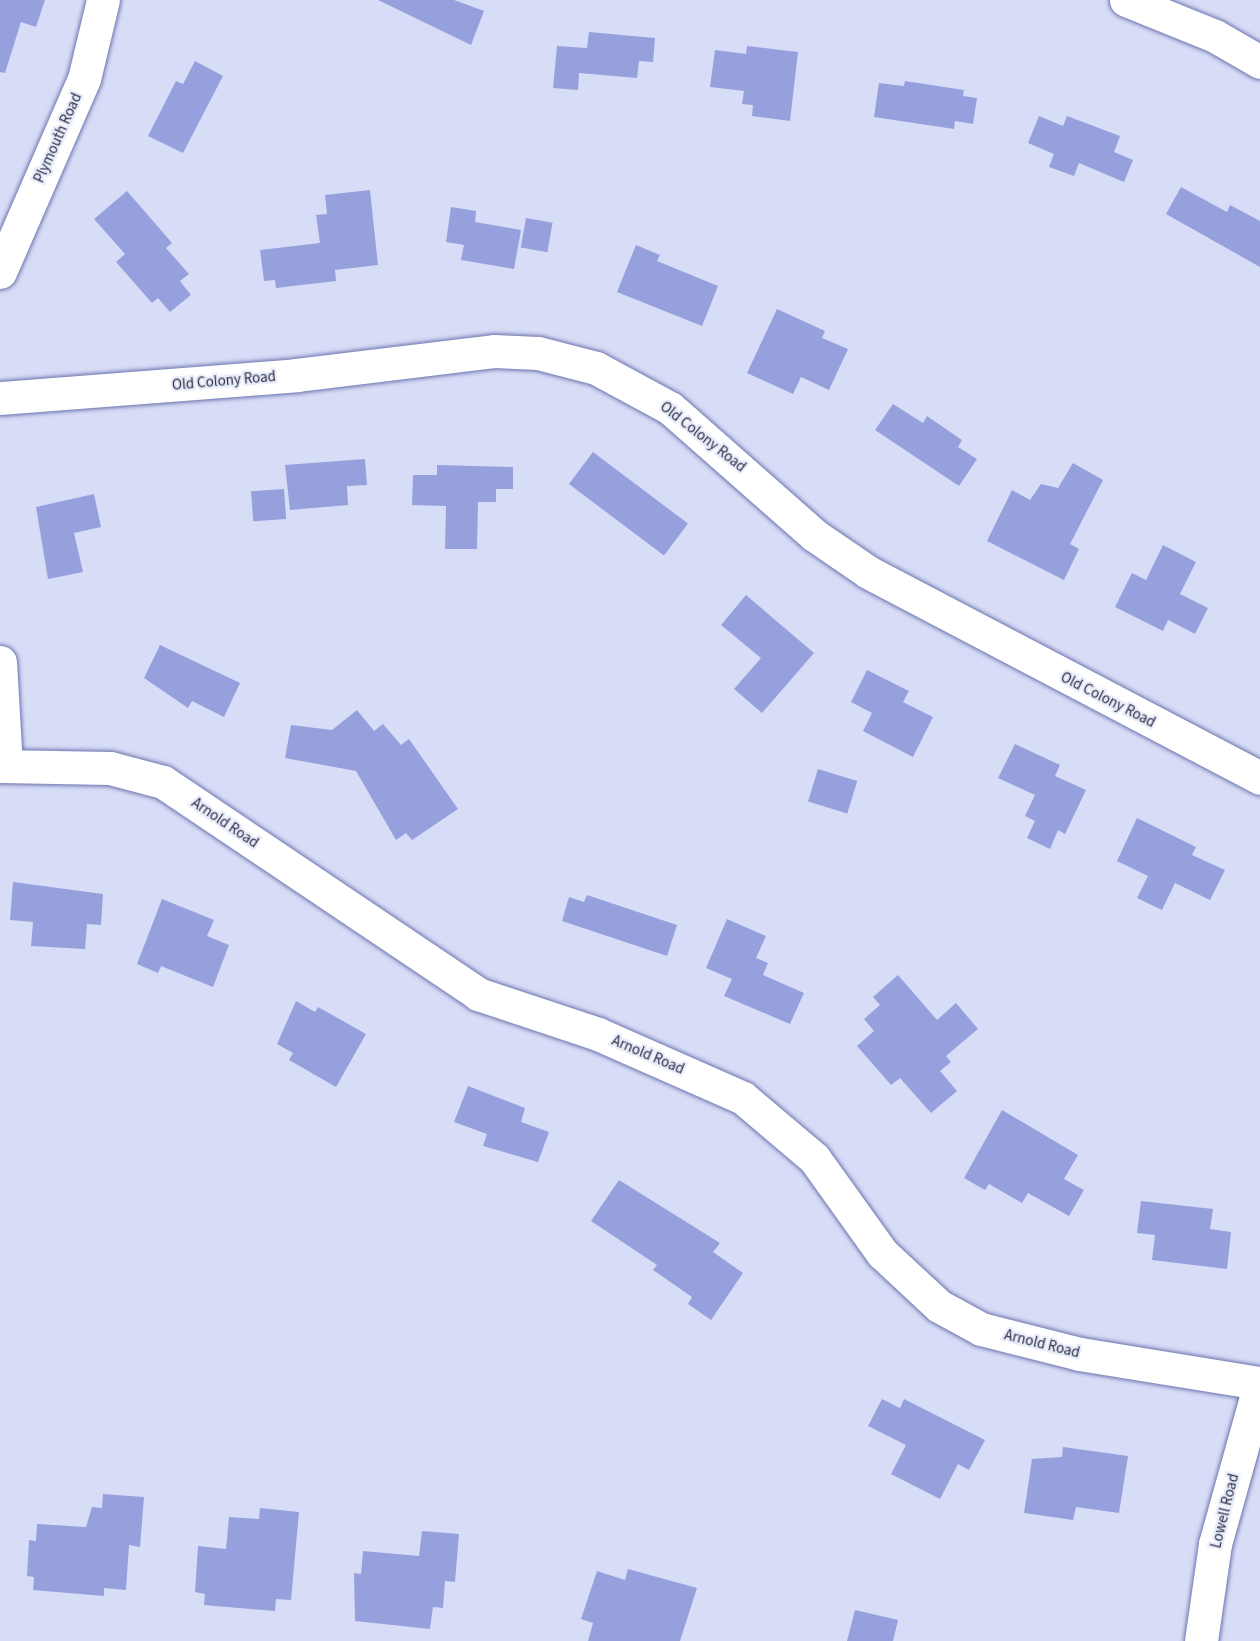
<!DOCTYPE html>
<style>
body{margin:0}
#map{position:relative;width:1260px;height:1641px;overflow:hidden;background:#d8ddf7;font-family:"Source Sans 3",sans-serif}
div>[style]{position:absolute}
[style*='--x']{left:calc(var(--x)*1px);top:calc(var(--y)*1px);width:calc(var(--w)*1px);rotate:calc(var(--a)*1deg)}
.building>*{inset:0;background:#95a0dc;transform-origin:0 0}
.roads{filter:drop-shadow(0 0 2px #6c75ae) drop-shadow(0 0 2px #6c75ae)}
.minor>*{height:33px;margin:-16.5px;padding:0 16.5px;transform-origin:16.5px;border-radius:16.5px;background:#fff}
span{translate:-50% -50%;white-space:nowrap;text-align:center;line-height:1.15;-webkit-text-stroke:4.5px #e8ebf8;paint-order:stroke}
.street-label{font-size:15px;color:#2a2e46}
</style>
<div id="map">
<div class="building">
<div style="clip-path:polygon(0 0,45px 0,36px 27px,21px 22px,5px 73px,0 72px)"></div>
<div style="clip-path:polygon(378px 0,454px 0,484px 11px,471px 45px)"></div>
<div style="clip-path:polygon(589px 32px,655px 38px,653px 62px,639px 61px,637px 78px,579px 73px,578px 90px,553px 88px,557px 46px,587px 48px)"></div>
<div style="clip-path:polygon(747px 46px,798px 52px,790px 121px,752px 116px,753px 105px,742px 104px,744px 91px,710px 87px,715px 50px,746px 54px)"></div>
<div style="clip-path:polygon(195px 61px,223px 76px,183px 153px,148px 136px,176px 81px,183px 84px)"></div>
<div style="clip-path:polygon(905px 81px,964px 90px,963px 96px,977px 98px,973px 124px,955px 121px,954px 129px,874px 117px,879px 83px,904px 86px)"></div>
<div style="clip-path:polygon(1039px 116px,1063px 126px,1067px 116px,1120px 136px,1114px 152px,1133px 160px,1124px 182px,1079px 163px,1074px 176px,1049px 167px,1054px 154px,1028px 143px)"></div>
<div style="clip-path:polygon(1181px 187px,1227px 212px,1230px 205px,1260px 221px,1260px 267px,1166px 214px)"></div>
<div style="clip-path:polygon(370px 190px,378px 265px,335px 270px,336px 281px,276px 288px,275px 280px,264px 281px,260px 250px,320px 243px,316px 215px,327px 214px,325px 195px)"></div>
<div style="clip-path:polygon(127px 191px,172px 243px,166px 248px,189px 274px,180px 281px,191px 295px,170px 312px,158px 298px,152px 303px,116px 262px,125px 254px,94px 219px)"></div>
<div style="clip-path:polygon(451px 207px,476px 211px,475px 222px,521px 230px,514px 269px,461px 260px,464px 245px,446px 242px)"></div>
<div style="left:526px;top:218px;width:27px;height:30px;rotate:10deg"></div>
<div style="clip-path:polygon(636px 245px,660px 255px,657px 261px,718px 286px,702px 326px,617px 292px)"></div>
<div style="clip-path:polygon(777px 309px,825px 331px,822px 338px,848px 349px,829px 390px,801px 377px,793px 394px,747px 373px)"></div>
<div style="clip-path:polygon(893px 404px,923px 423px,927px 416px,962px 440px,958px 447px,977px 459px,959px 486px,875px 430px)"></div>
<div style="left:593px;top:452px;width:119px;height:40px;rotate:37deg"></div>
<div style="clip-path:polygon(365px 459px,367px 485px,347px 486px,348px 505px,290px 510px,285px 465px)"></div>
<div style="clip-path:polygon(1073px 463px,1103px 480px,1070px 544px,1079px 549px,1064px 580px,987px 541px,1012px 490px,1030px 500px,1041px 484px,1058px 488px)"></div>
<div style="clip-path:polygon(437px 465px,513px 467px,513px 489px,496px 489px,496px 502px,478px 502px,477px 549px,445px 549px,446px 506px,412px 505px,413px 475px,437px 475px)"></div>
<div style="left:284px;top:489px;width:30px;height:33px;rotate:86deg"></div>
<div style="clip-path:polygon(94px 494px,101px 527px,74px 533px,83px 572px,48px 579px,36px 507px)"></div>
<div style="clip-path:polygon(1163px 545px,1196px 562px,1180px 594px,1208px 608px,1195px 634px,1168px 620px,1163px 631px,1115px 607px,1132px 573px,1146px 580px)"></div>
<div style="clip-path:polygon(746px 595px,814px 653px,762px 713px,734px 689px,761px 658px,721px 625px)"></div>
<div style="clip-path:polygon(160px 645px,240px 683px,224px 717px,192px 701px,188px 708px,144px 678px)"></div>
<div style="clip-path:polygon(867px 670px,909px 691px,903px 702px,933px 717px,913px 757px,863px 731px,872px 713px,851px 702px)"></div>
<div style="clip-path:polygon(357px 710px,374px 731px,383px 724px,401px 745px,409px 739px,458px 809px,412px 840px,406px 833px,396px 840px,356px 771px,285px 758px,291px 725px,332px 730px)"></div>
<div style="clip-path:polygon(1015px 744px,1060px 765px,1055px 776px,1086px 790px,1065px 834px,1058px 830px,1050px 849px,1027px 838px,1035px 821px,1025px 816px,1035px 795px,998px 778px)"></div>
<div style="left:818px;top:769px;width:41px;height:34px;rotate:17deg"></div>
<div style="clip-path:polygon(1137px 818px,1196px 847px,1192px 855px,1225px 870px,1210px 900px,1175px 883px,1162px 910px,1137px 898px,1148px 876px,1117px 861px)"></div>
<div style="clip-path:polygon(13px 882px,103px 894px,101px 925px,87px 924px,85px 949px,31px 946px,33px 922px,10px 920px)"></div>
<div style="clip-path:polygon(587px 895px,677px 925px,667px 956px,562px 921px,569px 897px,584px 902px)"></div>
<div style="clip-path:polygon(162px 899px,214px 920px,207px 936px,229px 945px,213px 987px,161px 966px,158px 973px,137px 964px)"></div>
<div style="clip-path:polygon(727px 919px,766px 936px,756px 958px,768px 963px,763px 975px,804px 993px,790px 1024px,724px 996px,732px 979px,706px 968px)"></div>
<div style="clip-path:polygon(898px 975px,937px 1020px,956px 1003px,978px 1029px,946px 1056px,951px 1062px,940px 1071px,957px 1091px,931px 1113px,900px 1078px,891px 1085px,857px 1046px,874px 1031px,864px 1019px,880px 1005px,873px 997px)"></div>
<div style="clip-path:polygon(296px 1001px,315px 1012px,318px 1007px,366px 1034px,336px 1087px,289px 1060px,293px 1053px,277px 1044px)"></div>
<div style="clip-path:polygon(468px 1086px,525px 1108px,521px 1122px,549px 1132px,538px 1162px,483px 1146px,487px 1134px,454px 1122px)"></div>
<div style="clip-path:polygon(1002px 1110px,1078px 1155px,1064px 1179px,1084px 1190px,1069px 1216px,1028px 1193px,1022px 1203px,989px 1184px,985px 1190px,964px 1178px)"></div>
<div style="clip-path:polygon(619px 1180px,720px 1243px,713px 1252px,743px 1273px,711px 1320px,688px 1304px,692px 1297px,653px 1270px,657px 1265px,591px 1221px)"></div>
<div style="clip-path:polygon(1141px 1201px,1213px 1209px,1210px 1229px,1231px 1232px,1227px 1269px,1152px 1260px,1155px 1235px,1137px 1233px)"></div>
<div style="clip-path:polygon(882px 1399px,900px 1408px,904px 1399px,985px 1440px,969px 1470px,958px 1464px,940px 1499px,891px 1474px,906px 1445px,868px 1426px)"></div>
<div style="clip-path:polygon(1063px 1447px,1128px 1456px,1119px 1513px,1076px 1507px,1073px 1520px,1024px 1513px,1032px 1459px,1062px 1457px)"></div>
<div style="clip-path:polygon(103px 1494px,144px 1497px,140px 1547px,129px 1545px,126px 1590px,104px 1588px,104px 1596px,33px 1590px,34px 1577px,27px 1576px,29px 1540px,36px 1541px,37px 1524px,86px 1527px,92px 1507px,102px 1508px)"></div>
<div style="clip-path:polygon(260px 1508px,299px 1512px,291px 1600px,276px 1599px,275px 1611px,204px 1605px,205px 1594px,195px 1592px,198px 1546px,226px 1549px,229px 1517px,259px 1519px)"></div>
<div style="clip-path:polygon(422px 1531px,459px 1534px,455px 1582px,445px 1581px,443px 1608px,433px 1607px,430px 1629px,355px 1621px,354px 1573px,361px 1574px,363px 1551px,419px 1556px)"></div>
<div style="clip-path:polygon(628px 1569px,697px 1588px,680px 1641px,588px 1641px,593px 1623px,581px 1619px,597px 1571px,625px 1580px)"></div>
<div style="clip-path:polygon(855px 1610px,898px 1620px,893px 1641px,847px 1641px)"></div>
</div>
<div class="roads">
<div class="minor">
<div style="--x:1126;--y:0;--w:96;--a:22"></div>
<div style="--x:1215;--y:36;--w:52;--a:30"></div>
<div style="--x:0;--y:272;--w:210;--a:-66.5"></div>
<div style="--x:84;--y:79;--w:81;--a:-76.5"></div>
<div style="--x:0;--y:398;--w:297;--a:-4.4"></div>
<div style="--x:296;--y:375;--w:199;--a:-6.9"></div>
<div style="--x:494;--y:351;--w:44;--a:2.6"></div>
<div style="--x:538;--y:353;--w:60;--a:14.5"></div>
<div style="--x:596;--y:368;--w:84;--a:28.4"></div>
<div style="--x:670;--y:408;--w:192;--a:41.4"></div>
<div style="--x:814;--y:535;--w:65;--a:34.4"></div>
<div style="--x:868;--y:572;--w:443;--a:27.7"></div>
<div style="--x:0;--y:662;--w:103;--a:86.7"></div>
<div style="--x:0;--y:766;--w:110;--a:1"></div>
<div style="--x:110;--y:768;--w:55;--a:14.8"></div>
<div style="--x:163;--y:782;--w:380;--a:33.9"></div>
<div style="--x:478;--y:994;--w:126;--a:18.4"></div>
<div style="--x:598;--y:1034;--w:158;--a:23.8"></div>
<div style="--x:743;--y:1098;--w:93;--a:40.2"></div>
<div style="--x:814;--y:1158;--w:117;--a:54.4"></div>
<div style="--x:882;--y:1253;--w:78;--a:42.9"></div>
<div style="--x:939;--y:1306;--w:48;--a:28.7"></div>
<div style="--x:981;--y:1329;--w:102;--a:14.2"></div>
<div style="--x:1080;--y:1354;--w:182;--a:9.2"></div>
<div style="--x:1201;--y:1641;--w:98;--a:-81.8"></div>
<div style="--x:1215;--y:1544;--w:167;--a:-74.4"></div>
</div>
</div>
<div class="street-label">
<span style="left:58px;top:138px;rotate:-66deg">Plymouth Road</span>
<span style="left:224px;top:381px;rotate:-5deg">Old Colony Road</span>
<span style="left:703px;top:437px;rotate:38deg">Old Colony Road</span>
<span style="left:1108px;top:700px;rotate:27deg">Old Colony Road</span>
<span style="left:225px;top:823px;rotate:34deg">Arnold Road</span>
<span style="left:648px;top:1055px;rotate:23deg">Arnold Road</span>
<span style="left:1042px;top:1344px;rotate:14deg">Arnold Road</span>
<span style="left:1225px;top:1511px;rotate:-76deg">Lowell Road</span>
</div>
</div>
